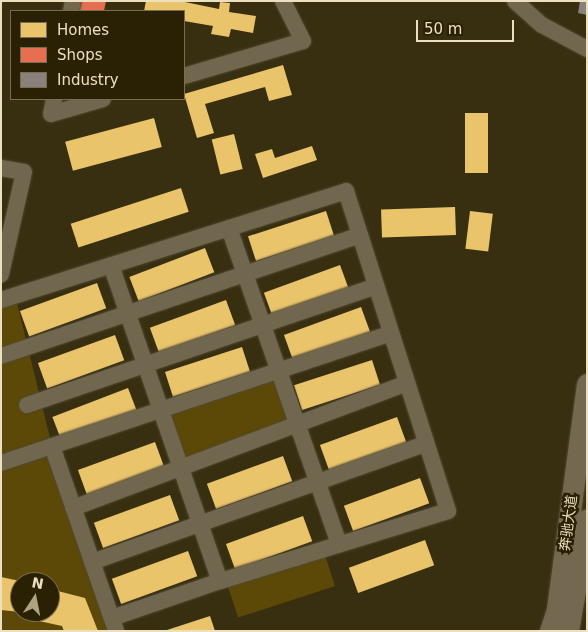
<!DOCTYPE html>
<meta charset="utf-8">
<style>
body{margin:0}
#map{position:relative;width:588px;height:632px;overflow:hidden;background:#382f11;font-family:"DejaVu Sans","Noto Sans SC",sans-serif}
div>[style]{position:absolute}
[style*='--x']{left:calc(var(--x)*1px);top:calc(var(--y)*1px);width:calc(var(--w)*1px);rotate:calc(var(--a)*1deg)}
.green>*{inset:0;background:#5c4907;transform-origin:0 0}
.homes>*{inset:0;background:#e9c46a;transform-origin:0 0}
.shops>*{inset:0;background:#e76f51}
.industry>*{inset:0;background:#8a817c}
.roads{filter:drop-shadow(0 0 1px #504932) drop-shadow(0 0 1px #504932)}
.minor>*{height:16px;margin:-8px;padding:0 8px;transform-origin:8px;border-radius:8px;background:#70674e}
.major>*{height:21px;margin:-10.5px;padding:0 10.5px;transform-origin:10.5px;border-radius:10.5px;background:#746851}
span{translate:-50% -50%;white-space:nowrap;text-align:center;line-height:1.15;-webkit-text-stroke:5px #2a2004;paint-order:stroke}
.street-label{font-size:14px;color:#ece0bf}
.frame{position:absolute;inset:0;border:2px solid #ece0bf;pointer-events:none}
.legend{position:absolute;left:10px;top:10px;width:175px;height:90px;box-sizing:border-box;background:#2a2004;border:1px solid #786d4f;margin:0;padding:6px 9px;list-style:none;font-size:15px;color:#ece0bf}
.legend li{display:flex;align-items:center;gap:10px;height:25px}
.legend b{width:25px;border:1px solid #786d4f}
.north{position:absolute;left:10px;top:572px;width:50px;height:50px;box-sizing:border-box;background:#2a2004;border:1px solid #786d4f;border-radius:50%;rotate:11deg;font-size:14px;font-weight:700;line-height:20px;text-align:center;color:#ece0bf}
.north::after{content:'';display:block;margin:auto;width:18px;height:22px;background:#ada282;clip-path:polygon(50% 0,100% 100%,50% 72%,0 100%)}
.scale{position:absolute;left:416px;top:20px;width:98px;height:22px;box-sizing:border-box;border:2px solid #ece0bf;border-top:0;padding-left:6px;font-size:15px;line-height:18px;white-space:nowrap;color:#ece0bf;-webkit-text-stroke:4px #2a2004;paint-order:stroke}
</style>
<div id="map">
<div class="green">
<div style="clip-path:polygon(evenodd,15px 295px,52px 446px,116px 631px,1px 631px,1px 300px,15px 295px,20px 582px,50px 582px,50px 612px,20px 612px,20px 582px)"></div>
<div style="left:279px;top:370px;width:57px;height:125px;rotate:72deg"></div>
<div style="left:323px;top:549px;width:39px;height:102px;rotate:72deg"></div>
</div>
<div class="homes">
<div style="clip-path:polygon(146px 1px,180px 1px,219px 9px,220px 2px,230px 3px,229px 12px,256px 16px,253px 33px,231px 29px,229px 37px,211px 34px,213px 26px,184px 21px,184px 11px,144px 11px)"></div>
<div style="clip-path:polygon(283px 65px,292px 95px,269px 101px,265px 87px,205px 104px,214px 133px,197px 138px,184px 94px)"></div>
<div style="left:465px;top:113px;width:23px;height:60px"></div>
<div style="left:154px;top:118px;width:30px;height:92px;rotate:75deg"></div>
<div style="left:234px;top:134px;width:36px;height:23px;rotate:76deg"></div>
<div style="clip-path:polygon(312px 146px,317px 160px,263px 178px,255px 154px,272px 149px,275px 158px)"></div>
<div style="left:181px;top:188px;width:25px;height:116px;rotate:72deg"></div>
<div style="left:455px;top:207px;width:28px;height:74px;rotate:88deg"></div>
<div style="left:326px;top:211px;width:26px;height:82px;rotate:72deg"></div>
<div style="left:470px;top:211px;width:23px;height:38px;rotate:7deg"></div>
<div style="left:205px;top:248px;width:26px;height:81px;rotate:69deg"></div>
<div style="left:340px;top:265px;width:27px;height:81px;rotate:70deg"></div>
<div style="left:97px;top:283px;width:27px;height:82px;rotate:70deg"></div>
<div style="left:226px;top:300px;width:27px;height:81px;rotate:70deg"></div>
<div style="left:361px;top:307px;width:27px;height:82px;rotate:70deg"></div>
<div style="left:115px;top:335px;width:27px;height:82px;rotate:70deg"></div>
<div style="left:242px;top:347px;width:26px;height:81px;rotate:72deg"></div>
<div style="left:372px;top:360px;width:26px;height:82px;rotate:72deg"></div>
<div style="left:128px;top:388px;width:26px;height:81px;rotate:69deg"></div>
<div style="left:397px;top:417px;width:27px;height:82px;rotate:70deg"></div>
<div style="left:155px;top:442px;width:27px;height:82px;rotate:70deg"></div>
<div style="left:283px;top:456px;width:27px;height:81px;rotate:70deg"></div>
<div style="left:420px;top:478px;width:27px;height:81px;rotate:70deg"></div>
<div style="left:170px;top:495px;width:27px;height:81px;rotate:70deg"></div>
<div style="left:303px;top:516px;width:27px;height:82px;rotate:70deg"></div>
<div style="left:425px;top:540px;width:27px;height:81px;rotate:70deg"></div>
<div style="left:188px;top:551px;width:27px;height:81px;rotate:70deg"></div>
<div style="clip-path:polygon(1px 577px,20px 581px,20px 612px,1px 610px)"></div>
<div style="clip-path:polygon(50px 589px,85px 598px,98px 631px,64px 631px,62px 626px,39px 621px,41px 612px,50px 612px)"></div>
<div style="clip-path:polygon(210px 616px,215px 631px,167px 631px,167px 630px)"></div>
</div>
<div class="shops">
<div style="clip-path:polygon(81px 1px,106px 1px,104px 11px,79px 11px)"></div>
</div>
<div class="industry">
<div style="clip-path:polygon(580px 1px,587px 1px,587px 15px,578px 13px)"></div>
</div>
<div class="roads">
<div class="minor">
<div style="--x:515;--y:1;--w:36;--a:42"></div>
<div style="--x:542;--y:25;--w:51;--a:28.1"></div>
<div style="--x:71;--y:11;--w:10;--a:-79"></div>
<div style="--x:184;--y:76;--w:124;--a:-16.4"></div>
<div style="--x:303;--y:41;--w:45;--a:-116.6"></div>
<div style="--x:54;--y:99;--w:15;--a:101"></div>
<div style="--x:51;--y:114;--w:54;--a:-16.1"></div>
<div style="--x:1;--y:168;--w:23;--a:10"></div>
<div style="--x:24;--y:172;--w:105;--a:102.7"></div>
<div style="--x:229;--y:228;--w:335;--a:70.8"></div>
<div style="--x:111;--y:265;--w:334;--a:71"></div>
<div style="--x:1;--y:300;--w:362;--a:-17.5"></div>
<div style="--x:346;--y:191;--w:336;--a:72.3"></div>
<div style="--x:448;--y:511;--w:239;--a:162.9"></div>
<div style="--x:220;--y:581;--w:114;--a:161.1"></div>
<div style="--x:1;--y:356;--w:379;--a:-18.6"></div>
<div style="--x:27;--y:405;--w:369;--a:-18.8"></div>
<div style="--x:52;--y:446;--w:196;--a:70.9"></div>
<div style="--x:1;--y:463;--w:411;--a:-18.4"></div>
<div style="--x:73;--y:508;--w:357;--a:-20.5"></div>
<div style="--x:92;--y:562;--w:354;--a:-19.5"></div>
</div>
<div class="major">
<div style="--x:550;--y:631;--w:23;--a:-72"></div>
<div style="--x:557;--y:609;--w:227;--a:-82.4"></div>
<div style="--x:568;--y:631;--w:113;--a:-80.3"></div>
</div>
</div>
<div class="street-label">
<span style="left:568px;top:523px;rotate:-82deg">奔驰大道</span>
</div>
<div class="frame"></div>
<ul class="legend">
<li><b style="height:14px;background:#e9c46a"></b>Homes</li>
<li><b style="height:14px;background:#e76f51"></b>Shops</li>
<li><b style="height:14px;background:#8a817c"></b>Industry</li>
</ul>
<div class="north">N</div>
<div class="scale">50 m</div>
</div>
